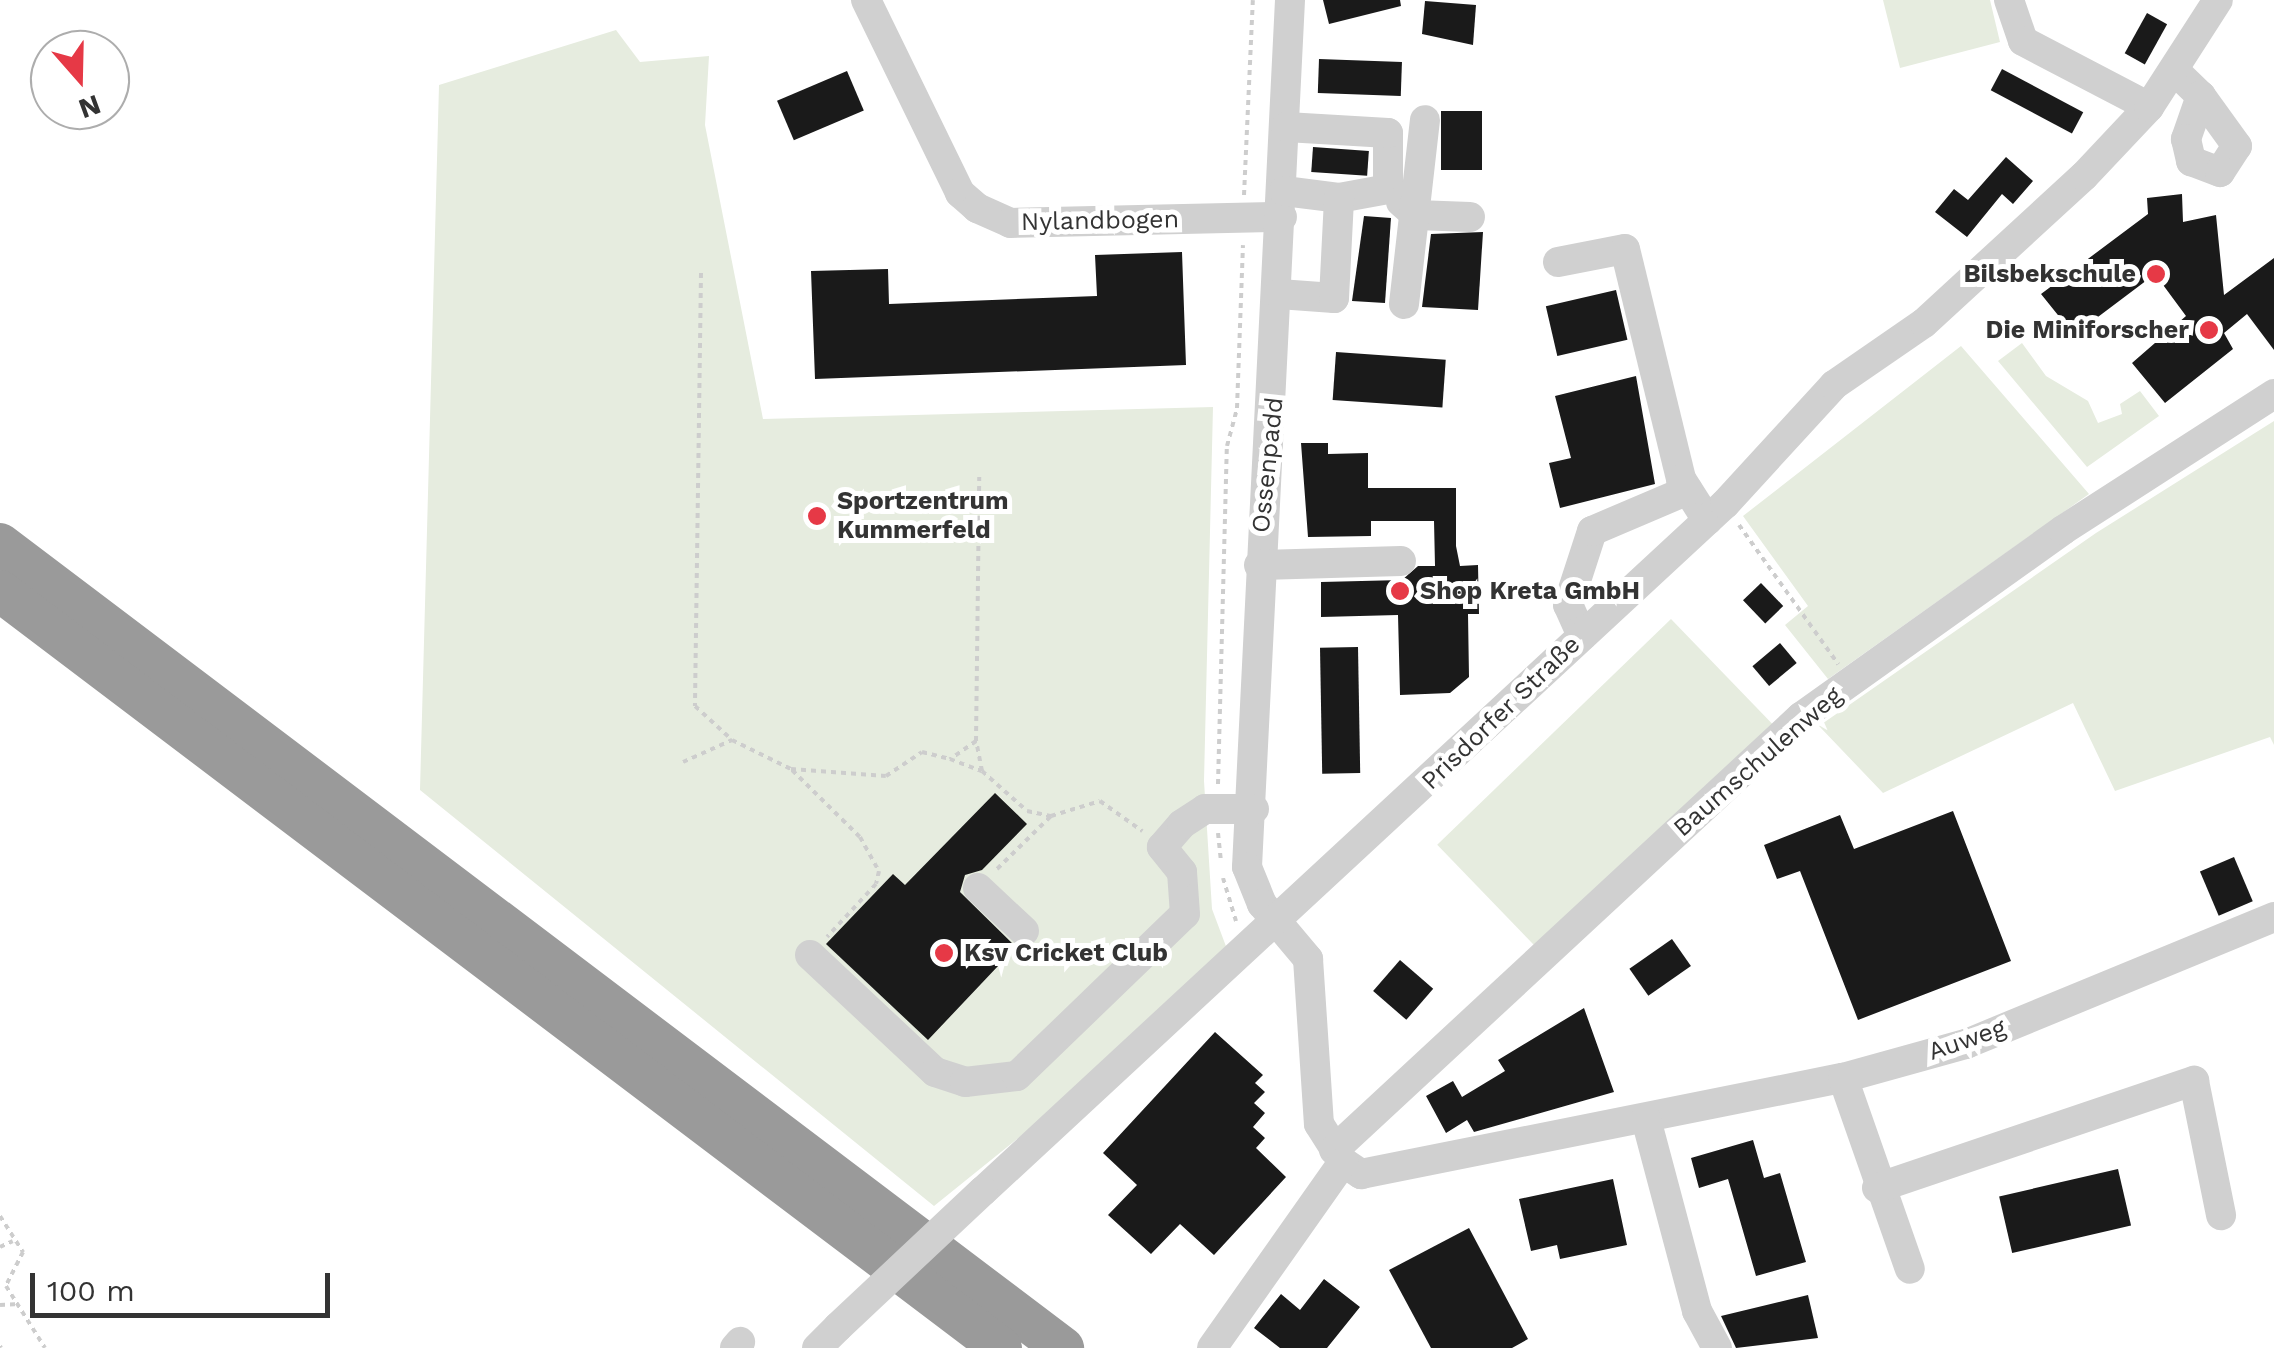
<!DOCTYPE html>
<meta charset="utf-8">
<style>
body{margin:0}
#map{position:relative;width:2274px;height:1348px;overflow:hidden;background:#fff;font-family:"Work Sans",sans-serif}
div>[style]{position:absolute}
[style*='--x']{left:calc(var(--x)*1px);top:calc(var(--y)*1px);width:calc(var(--w)*1px);rotate:calc(var(--a)*1deg)}
.green>*{inset:0;background:#e6ecdf;transform-origin:0 0}
.building>*{inset:0;background:#1a1a1a;transform-origin:0 0}
.path>*{height:4px;margin-top:-2px;transform-origin:0;background:repeating-linear-gradient(90deg,#cdcdcd 0 5px,transparent 0 10px)}
.minor>*{height:30px;margin:-15px;padding:0 15px;transform-origin:15px;border-radius:15px;background:#d0d0d0}
.highway>*{height:42px;margin:-21px;padding:0 21px;transform-origin:21px;border-radius:21px;background:#9a9a9a}
.minor-bridge>*{height:30px;margin:-15px;padding:0 15px;transform-origin:15px;border-radius:15px;background:#d0d0d0}
.dots>*{width:28px;height:28px;translate:-50% -50%;box-sizing:border-box;border:5px solid #fff;border-radius:50%}
span{translate:-50% -50%;white-space:nowrap;text-align:center;line-height:1.15;-webkit-text-stroke:10px #fff;paint-order:stroke}
.street-label{font-size:25px;color:#333}
.poi-label{font-size:25px;color:#333;font-weight:700}
.right{translate:-100% -50%;text-align:right}
.left{translate:0 -50%;text-align:left}
.north{position:absolute;left:30px;top:30px;width:100px;height:100px;box-sizing:border-box;background:#fff;border:2px solid #adadad;border-radius:50%;rotate:160deg;font-size:28px;font-weight:700;line-height:40px;text-align:center;color:#333}
.north::after{content:'';display:block;margin:auto;width:35px;height:45px;background:#e63946;clip-path:polygon(50% 0,100% 100%,50% 72%,0 100%)}
.scale{position:absolute;left:30px;top:1273px;width:300px;height:45px;box-sizing:border-box;border:5px solid #333;border-top:0;padding-left:12px;font-size:30px;line-height:35px;white-space:nowrap;color:#333;-webkit-text-stroke:8px #fff;paint-order:stroke}
</style>
<div id="map">
<div class="green">
<div style="clip-path:polygon(1883px 0,1990px 0,2000px 42px,1900px 68px)"></div>
<div style="clip-path:polygon(616px 30px,640px 62px,709px 56px,705px 125px,763px 419px,1213px 407px,1204px 781px,1212px 909px,1233px 965px,934px 1206px,420px 790px,439px 85px)"></div>
<div style="clip-path:polygon(2022px 343px,2046px 376px,2088px 401px,2098px 423px,2122px 414px,2120px 404px,2140px 391px,2159px 416px,2087px 467px,1998px 361px)"></div>
<div style="clip-path:polygon(1961px 346px,2089px 494px,1828px 679px,1785px 625px,1808px 606px,1743px 516px)"></div>
<div style="clip-path:polygon(2274px 421px,2274px 745px,2270px 737px,2115px 791px,2073px 703px,1883px 793px,1819px 726px,2096px 533px)"></div>
<div style="left:1671px;top:619px;width:147px;height:325px;rotate:46deg"></div>
</div>
<div class="building">
<div style="clip-path:polygon(1323px 0,1400px 0,1401px 6px,1329px 24px)"></div>
<div style="clip-path:polygon(1425px 1px,1476px 5px,1473px 45px,1422px 34px)"></div>
<div style="left:2147px;top:13px;width:23px;height:46px;rotate:29deg"></div>
<div style="left:1319px;top:59px;width:83px;height:34px;rotate:2deg"></div>
<div style="left:2002px;top:69px;width:92px;height:24px;rotate:28deg"></div>
<div style="left:847px;top:71px;width:43px;height:76px;rotate:67deg"></div>
<div style="left:1441px;top:111px;width:41px;height:59px"></div>
<div style="left:1313px;top:147px;width:56px;height:25px;rotate:4deg"></div>
<div style="clip-path:polygon(2006px 157px,2033px 181px,2013px 204px,2002px 194px,1967px 237px,1935px 212px,1954px 189px,1968px 200px)"></div>
<div style="clip-path:polygon(2182px 194px,2183px 222px,2216px 215px,2224px 295px,2274px 258px,2274px 350px,2247px 314px,2224px 333px,2233px 349px,2165px 403px,2132px 363px,2186px 316px,2155px 274px,2074px 335px,2041px 294px,2148px 214px,2147px 198px)"></div>
<div style="clip-path:polygon(1364px 216px,1391px 218px,1385px 303px,1352px 301px)"></div>
<div style="clip-path:polygon(1483px 232px,1478px 310px,1422px 307px,1431px 234px)"></div>
<div style="clip-path:polygon(1182px 252px,1186px 365px,815px 379px,811px 271px,888px 269px,889px 304px,1097px 296px,1095px 255px)"></div>
<div style="left:1616px;top:290px;width:51px;height:72px;rotate:77deg"></div>
<div style="left:1336px;top:352px;width:110px;height:48px;rotate:4deg"></div>
<div style="clip-path:polygon(1636px 376px,1655px 484px,1560px 508px,1549px 463px,1571px 458px,1555px 396px)"></div>
<div style="clip-path:polygon(1301px 443px,1328px 443px,1328px 454px,1368px 453px,1368px 488px,1456px 488px,1456px 546px,1460px 566px,1478px 565px,1479px 614px,1468px 614px,1469px 677px,1450px 693px,1400px 695px,1398px 615px,1321px 617px,1321px 582px,1402px 580px,1418px 566px,1435px 566px,1434px 521px,1371px 521px,1371px 536px,1308px 537px)"></div>
<div style="left:1761px;top:583px;width:32px;height:25px;rotate:46deg"></div>
<div style="left:1780px;top:643px;width:26px;height:36px;rotate:50deg"></div>
<div style="left:1358px;top:647px;width:126px;height:38px;rotate:89deg"></div>
<div style="clip-path:polygon(995px 793px,1027px 824px,982px 870px,965px 875px,960px 892px,1016px 947px,928px 1040px,826px 944px,893px 874px,905px 885px)"></div>
<div style="clip-path:polygon(1953px 811px,2011px 961px,1858px 1020px,1800px 871px,1777px 879px,1764px 845px,1840px 815px,1854px 849px)"></div>
<div style="left:2234px;top:857px;width:48px;height:37px;rotate:67deg"></div>
<div style="left:1672px;top:939px;width:33px;height:52px;rotate:55deg"></div>
<div style="left:1400px;top:960px;width:44px;height:41px;rotate:41deg"></div>
<div style="clip-path:polygon(1584px 1008px,1614px 1092px,1474px 1132px,1467px 1120px,1446px 1133px,1426px 1096px,1453px 1081px,1462px 1097px,1505px 1071px,1498px 1060px)"></div>
<div style="clip-path:polygon(1215px 1032px,1263px 1075px,1255px 1083px,1265px 1092px,1254px 1103px,1265px 1113px,1253px 1127px,1265px 1138px,1256px 1148px,1286px 1177px,1214px 1255px,1180px 1224px,1151px 1254px,1108px 1215px,1137px 1185px,1103px 1153px)"></div>
<div style="clip-path:polygon(1753px 1140px,1764px 1178px,1780px 1173px,1806px 1262px,1756px 1276px,1728px 1179px,1699px 1188px,1691px 1158px)"></div>
<div style="left:2118px;top:1169px;width:58px;height:122px;rotate:77deg"></div>
<div style="clip-path:polygon(1613px 1179px,1627px 1245px,1560px 1259px,1557px 1245px,1531px 1251px,1519px 1199px)"></div>
<div style="clip-path:polygon(1469px 1228px,1528px 1339px,1512px 1348px,1431px 1348px,1389px 1270px)"></div>
<div style="clip-path:polygon(1324px 1279px,1360px 1307px,1327px 1348px,1280px 1348px,1254px 1328px,1281px 1294px,1300px 1310px)"></div>
<div style="clip-path:polygon(1808px 1295px,1818px 1338px,1736px 1348px,1721px 1316px)"></div>
</div>
<div class="path">
<div style="--x:1244;--y:195;--w:195;--a:-87.4"></div>
<div style="--x:701;--y:273;--w:433;--a:90.8"></div>
<div style="--x:695;--y:706;--w:50;--a:42.6"></div>
<div style="--x:732;--y:740;--w:66;--a:26.2"></div>
<div style="--x:791;--y:769;--w:95;--a:4.2"></div>
<div style="--x:886;--y:776;--w:43;--a:-33.7"></div>
<div style="--x:922;--y:752;--w:29;--a:14"></div>
<div style="--x:1739;--y:525;--w:171;--a:54.5"></div>
<div style="--x:976;--y:741;--w:264;--a:-89.3"></div>
<div style="--x:683;--y:762;--w:54;--a:-24.2"></div>
<div style="--x:792;--y:770;--w:95;--a:44.6"></div>
<div style="--x:860;--y:837;--w:39;--a:61"></div>
<div style="--x:879;--y:871;--w:13;--a:103"></div>
<div style="--x:876;--y:884;--w:72;--a:132.8"></div>
<div style="--x:982;--y:771;--w:31;--a:-101"></div>
<div style="--x:976;--y:741;--w:32;--a:145"></div>
<div style="--x:950;--y:759;--w:34;--a:21"></div>
<div style="--x:982;--y:771;--w:60;--a:41.6"></div>
<div style="--x:1027;--y:811;--w:25;--a:12"></div>
<div style="--x:1051;--y:816;--w:51;--a:-17"></div>
<div style="--x:1100;--y:801;--w:52;--a:35.5"></div>
<div style="--x:1218;--y:784;--w:338;--a:-88.5"></div>
<div style="--x:1227;--y:446;--w:39;--a:-75"></div>
<div style="--x:1237;--y:408;--w:163;--a:-87.9"></div>
<div style="--x:1218;--y:833;--w:30;--a:84"></div>
<div style="--x:997;--y:869;--w:76;--a:-44.5"></div>
<div style="--x:1223;--y:878;--w:45;--a:73.2"></div>
<div style="--x:0;--y:1216;--w:43;--a:57.4"></div>
<div style="--x:23;--y:1252;--w:38;--a:117"></div>
<div style="--x:6;--y:1286;--w:73;--a:57.8"></div>
<div style="--x:0;--y:1247;--w:14;--a:-25"></div>
<div style="--x:0;--y:1305;--w:19;--a:-3"></div>
<div style="--x:0;--y:1346;--w:2;--a:63"></div>
</div>
<div class="minor">
<div style="--x:866;--y:0;--w:215;--a:64"></div>
<div style="--x:960;--y:193;--w:23;--a:41"></div>
<div style="--x:977;--y:208;--w:36;--a:24"></div>
<div style="--x:1010;--y:223;--w:272;--a:-1.3"></div>
<div style="--x:1290;--y:0;--w:868;--a:92.84"></div>
<div style="--x:1247;--y:867;--w:40;--a:68"></div>
<div style="--x:1262;--y:904;--w:72;--a:50.1"></div>
<div style="--x:1308;--y:959;--w:165;--a:86.2"></div>
<div style="--x:1319;--y:1124;--w:45;--a:57.7"></div>
<div style="--x:1343;--y:1162;--w:22;--a:34"></div>
<div style="--x:1361;--y:1174;--w:491;--a:-11.3"></div>
<div style="--x:1843;--y:1078;--w:128;--a:-15.5"></div>
<div style="--x:1966;--y:1044;--w:333;--a:-22.4"></div>
<div style="--x:2009;--y:0;--w:43;--a:71.1"></div>
<div style="--x:2023;--y:41;--w:142;--a:27.6"></div>
<div style="--x:2174;--y:70;--w:37;--a:44"></div>
<div style="--x:2201;--y:96;--w:46;--a:109.2"></div>
<div style="--x:2186;--y:139;--w:23;--a:77"></div>
<div style="--x:2191;--y:161;--w:31;--a:21"></div>
<div style="--x:2220;--y:172;--w:31;--a:-57"></div>
<div style="--x:2237;--y:146;--w:62;--a:-125.8"></div>
<div style="--x:1284;--y:191;--w:55;--a:7.3"></div>
<div style="--x:1339;--y:198;--w:50;--a:-10.4"></div>
<div style="--x:1388;--y:189;--w:56;--a:-90"></div>
<div style="--x:1388;--y:133;--w:102;--a:-176.6"></div>
<div style="--x:1401;--y:202;--w:20;--a:41"></div>
<div style="--x:1416;--y:215;--w:54;--a:2.1"></div>
<div style="--x:1558;--y:262;--w:68;--a:-11"></div>
<div style="--x:1625;--y:249;--w:237;--a:76.3"></div>
<div style="--x:1681;--y:479;--w:49;--a:57.6"></div>
<div style="--x:1279;--y:294;--w:55;--a:4.2"></div>
<div style="--x:1334;--y:298;--w:100;--a:-87.1"></div>
<div style="--x:1404;--y:304;--w:185;--a:-83.5"></div>
<div style="--x:1259;--y:565;--w:142;--a:-1.6"></div>
<div style="--x:1582;--y:636;--w:34;--a:-114"></div>
<div style="--x:1568;--y:605;--w:78;--a:-72"></div>
<div style="--x:1592;--y:531;--w:104;--a:-23.1"></div>
<div style="--x:978;--y:888;--w:63;--a:43.1"></div>
<div style="--x:810;--y:955;--w:171;--a:43.1"></div>
<div style="--x:935;--y:1072;--w:32;--a:18"></div>
<div style="--x:965;--y:1082;--w:52;--a:-6.6"></div>
<div style="--x:1017;--y:1076;--w:233;--a:-44"></div>
<div style="--x:1185;--y:914;--w:42;--a:-94.1"></div>
<div style="--x:1182;--y:872;--w:32;--a:-129"></div>
<div style="--x:1162;--y:847;--w:30;--a:-49"></div>
<div style="--x:1182;--y:824;--w:27;--a:-33"></div>
<div style="--x:1205;--y:809;--w:49;--a:0"></div>
<div style="--x:1843;--y:1078;--w:202;--a:70.7"></div>
<div style="--x:1646;--y:1119;--w:199;--a:75.1"></div>
<div style="--x:1697;--y:1311;--w:42;--a:61.6"></div>
<div style="--x:1334;--y:1150;--w:637;--a:-42.84"></div>
<div style="--x:1801;--y:717;--w:322;--a:-35.5"></div>
<div style="--x:2063;--y:530;--w:251;--a:-32.8"></div>
<div style="--x:1877;--y:1188;--w:335;--a:-18.7"></div>
<div style="--x:2194;--y:1081;--w:137;--a:78.6"></div>
<div style="--x:983;--y:1191;--w:1011;--a:-42.8"></div>
<div style="--x:1725;--y:504;--w:161;--a:-47.5"></div>
<div style="--x:1834;--y:385;--w:109;--a:-34.6"></div>
<div style="--x:1924;--y:323;--w:217;--a:-42.6"></div>
<div style="--x:2084;--y:176;--w:95;--a:-46.7"></div>
<div style="--x:2149;--y:107;--w:127;--a:-57.2"></div>
<div style="--x:735;--y:1348;--w:8;--a:-50"></div>
<div style="--x:817;--y:1348;--w:30;--a:-45"></div>
<div style="--x:1212;--y:1348;--w:228;--a:-54.8"></div>
</div>
<div class="highway">
<div style="--x:0;--y:544;--w:1333;--a:37.1"></div>
<div style="--x:0;--y:591;--w:1255;--a:37.1"></div>
</div>
<div class="minor-bridge">
<div style="--x:838;--y:1327;--w:199;--a:-43.2"></div>
</div>
<div class="dots">
<div style="left:2156px;top:274px;background:#e63946"></div>
<div style="left:2209px;top:330px;background:#e63946"></div>
<div style="left:817px;top:516px;background:#e63946"></div>
<div style="left:1400px;top:591px;background:#e63946"></div>
<div style="left:944px;top:953px;background:#e63946"></div>
</div>
<div class="street-label">
<span style="left:1100px;top:221px;rotate:-1deg">Nylandbogen</span>
<span style="left:1268px;top:465px;rotate:-84deg">Ossenpadd</span>
<span style="left:1501px;top:713px;rotate:-44deg">Prisdorfer Straße</span>
<span style="left:1758px;top:762px;rotate:-41deg">Baumschulenweg</span>
<span style="left:1967px;top:1040px;rotate:-19deg">Auweg</span>
</div>
<div class="poi-label">
<span class="right" style="left:2136px;top:274px">Bilsbekschule</span>
<span class="right" style="left:2189px;top:330px">Die Miniforscher</span>
<span class="left" style="left:837px;top:516px">Sportzentrum<br>Kummerfeld</span>
<span class="left" style="left:1420px;top:591px">Shop Kreta GmbH</span>
<span class="left" style="left:964px;top:953px">Ksv Cricket Club</span>
</div>
<div class="north">N</div>
<div class="scale">100 m</div>
</div>
